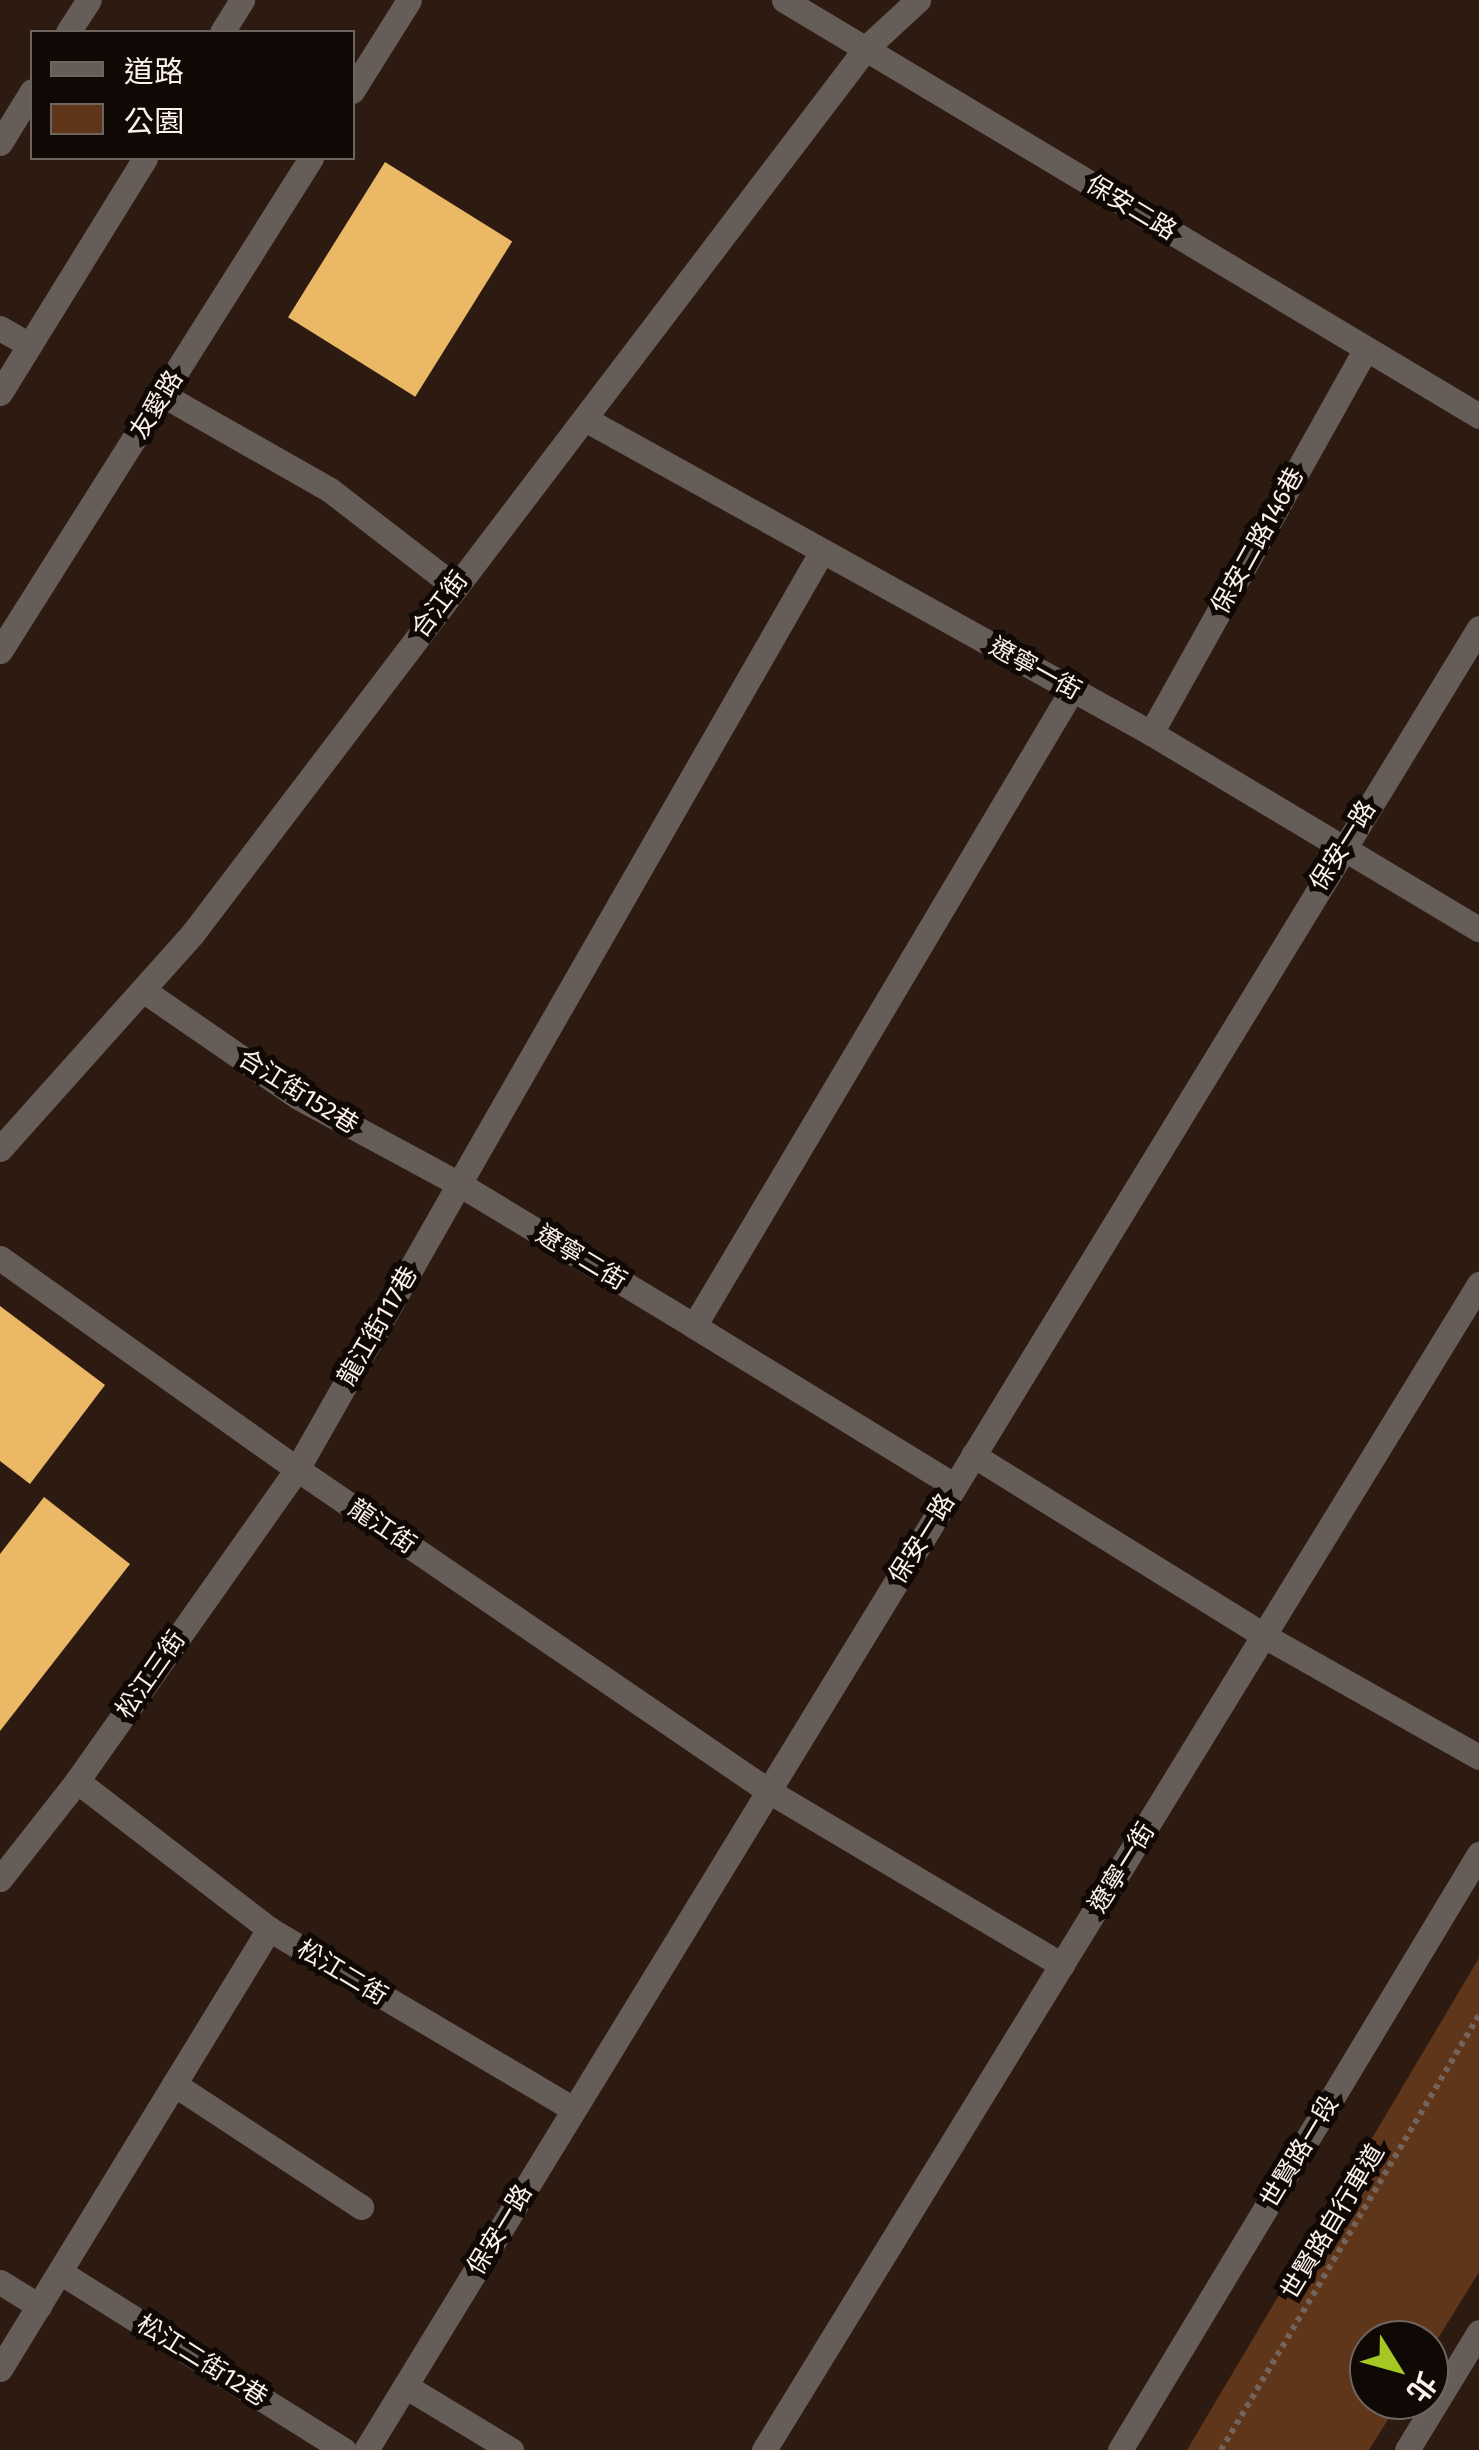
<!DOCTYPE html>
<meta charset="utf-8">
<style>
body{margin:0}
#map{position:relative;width:1479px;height:2450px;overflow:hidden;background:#2d1b11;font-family:"Fira Sans","Noto Sans TC",sans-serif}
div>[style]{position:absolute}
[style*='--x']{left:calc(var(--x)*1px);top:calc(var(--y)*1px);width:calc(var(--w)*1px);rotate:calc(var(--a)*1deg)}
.green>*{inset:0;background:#60361b}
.building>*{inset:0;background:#ebb865;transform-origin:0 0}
.path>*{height:6px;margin-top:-3px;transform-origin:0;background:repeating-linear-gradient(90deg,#73635a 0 5px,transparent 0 10px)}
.minor>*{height:25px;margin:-12.5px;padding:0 12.5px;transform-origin:12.5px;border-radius:12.5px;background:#665c58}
span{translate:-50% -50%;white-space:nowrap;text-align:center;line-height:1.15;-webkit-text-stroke:10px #0f0805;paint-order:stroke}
.street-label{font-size:25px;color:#fdf1ea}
.legend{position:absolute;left:30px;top:30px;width:325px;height:130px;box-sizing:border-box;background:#0f0805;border:2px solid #6e6561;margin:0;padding:12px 18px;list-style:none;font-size:30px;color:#fdf1ea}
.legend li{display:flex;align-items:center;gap:20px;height:50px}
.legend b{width:50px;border:2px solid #6e6561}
.north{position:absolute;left:1349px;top:2320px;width:100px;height:100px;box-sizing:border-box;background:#0f0805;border:2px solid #6e6561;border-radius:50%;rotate:127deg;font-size:28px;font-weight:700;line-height:40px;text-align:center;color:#fdf1ea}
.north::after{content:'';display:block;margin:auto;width:35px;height:45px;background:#a5c824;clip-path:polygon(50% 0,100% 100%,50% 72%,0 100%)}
</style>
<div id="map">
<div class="green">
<div style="clip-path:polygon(1479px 1958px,1479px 2272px,1429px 2353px,1429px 2340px,1369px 2340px,1369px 2400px,1400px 2400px,1369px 2450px,1187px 2450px)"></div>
</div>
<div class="building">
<div style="left:385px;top:162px;width:150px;height:183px;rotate:32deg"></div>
<div style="clip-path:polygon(0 1306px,105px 1385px,30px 1484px,0 1461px)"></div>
<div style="clip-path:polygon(44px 1497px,130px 1564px,0 1731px,0 1554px)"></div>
</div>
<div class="path">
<div style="--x:1221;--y:2450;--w:506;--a:-59.33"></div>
</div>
<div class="minor">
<div style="--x:784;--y:0;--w:810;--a:30.9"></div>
<div style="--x:68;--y:32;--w:38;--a:-57"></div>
<div style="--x:222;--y:32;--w:38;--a:-58"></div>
<div style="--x:352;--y:91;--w:107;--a:-57.9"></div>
<div style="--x:0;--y:143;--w:61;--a:-58.4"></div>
<div style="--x:0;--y:328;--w:34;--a:30"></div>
<div style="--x:0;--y:393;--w:276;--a:-58.3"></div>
<div style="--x:163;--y:395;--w:192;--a:29.6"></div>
<div style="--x:330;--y:490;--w:157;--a:37.7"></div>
<div style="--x:585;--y:419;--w:647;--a:29.02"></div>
<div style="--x:1151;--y:733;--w:382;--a:30.9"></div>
<div style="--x:822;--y:551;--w:730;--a:119.83"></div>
<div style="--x:459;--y:1184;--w:275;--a:31.1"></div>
<div style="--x:694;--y:1326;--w:740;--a:-59.28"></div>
<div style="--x:0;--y:651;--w:583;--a:-57.75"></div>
<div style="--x:1151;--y:733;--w:439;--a:-60.8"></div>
<div style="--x:0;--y:1149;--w:290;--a:-48.2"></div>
<div style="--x:193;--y:933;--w:1112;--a:-52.75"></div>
<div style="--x:866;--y:48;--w:71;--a:-42.7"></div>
<div style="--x:0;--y:1258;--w:364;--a:35.4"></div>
<div style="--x:297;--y:1469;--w:569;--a:34.33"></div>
<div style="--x:767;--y:1790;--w:343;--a:30.7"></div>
<div style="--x:694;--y:1326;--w:306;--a:31.5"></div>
<div style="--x:973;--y:1455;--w:345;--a:31.8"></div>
<div style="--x:1266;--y:1637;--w:244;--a:29.4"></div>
<div style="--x:77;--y:1781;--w:242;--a:37.6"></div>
<div style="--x:0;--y:1879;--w:125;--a:-51.8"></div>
<div style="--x:77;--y:1781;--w:382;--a:-54.8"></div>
<div style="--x:297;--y:1469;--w:328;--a:-60.4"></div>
<div style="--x:459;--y:1184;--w:183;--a:-151.6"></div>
<div style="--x:298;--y:1097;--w:188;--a:-145.4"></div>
<div style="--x:174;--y:2084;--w:224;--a:33.3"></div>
<div style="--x:60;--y:2272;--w:335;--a:32.1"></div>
<div style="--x:0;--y:2282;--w:46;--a:31.6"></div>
<div style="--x:0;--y:2369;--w:516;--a:-58.56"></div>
<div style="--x:269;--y:1929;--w:352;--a:30.6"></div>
<div style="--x:407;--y:2387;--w:122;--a:31.2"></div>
<div style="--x:366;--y:2450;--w:2135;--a:-58.58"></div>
<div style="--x:764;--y:2450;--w:1368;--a:-58.48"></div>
<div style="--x:1120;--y:2450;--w:696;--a:-58.94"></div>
<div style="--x:1407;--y:2450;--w:138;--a:-58.6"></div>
</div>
<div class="street-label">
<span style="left:1131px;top:208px;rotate:31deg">保安二路</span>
<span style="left:157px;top:405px;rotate:-58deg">友愛路</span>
<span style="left:1258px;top:541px;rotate:-61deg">保安二路146巷</span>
<span style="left:440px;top:605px;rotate:-53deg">合江街</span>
<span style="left:1035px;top:669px;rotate:29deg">遼寧一街</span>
<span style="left:1343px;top:846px;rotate:-58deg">保安一路</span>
<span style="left:298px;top:1092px;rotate:32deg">合江街152巷</span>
<span style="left:581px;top:1258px;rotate:31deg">遼寧二街</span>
<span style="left:378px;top:1326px;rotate:-60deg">龍江街117巷</span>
<span style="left:382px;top:1527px;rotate:34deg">龍江街</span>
<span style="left:922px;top:1539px;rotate:-58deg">保安一路</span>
<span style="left:151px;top:1675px;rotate:-55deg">松江三街</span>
<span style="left:1122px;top:1868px;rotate:-58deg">遼寧一街</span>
<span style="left:342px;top:1973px;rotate:31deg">松江二街</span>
<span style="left:1300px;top:2152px;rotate:-59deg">世賢路一段</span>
<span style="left:1333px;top:2222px;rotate:-59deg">世賢路自行車道</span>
<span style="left:500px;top:2230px;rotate:-59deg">保安一路</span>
<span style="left:202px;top:2361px;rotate:32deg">松江二街12巷</span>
</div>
<ul class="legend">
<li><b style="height:12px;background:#665c58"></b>道路</li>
<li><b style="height:28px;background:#60361b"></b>公園</li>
</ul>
<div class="north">北</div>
</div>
